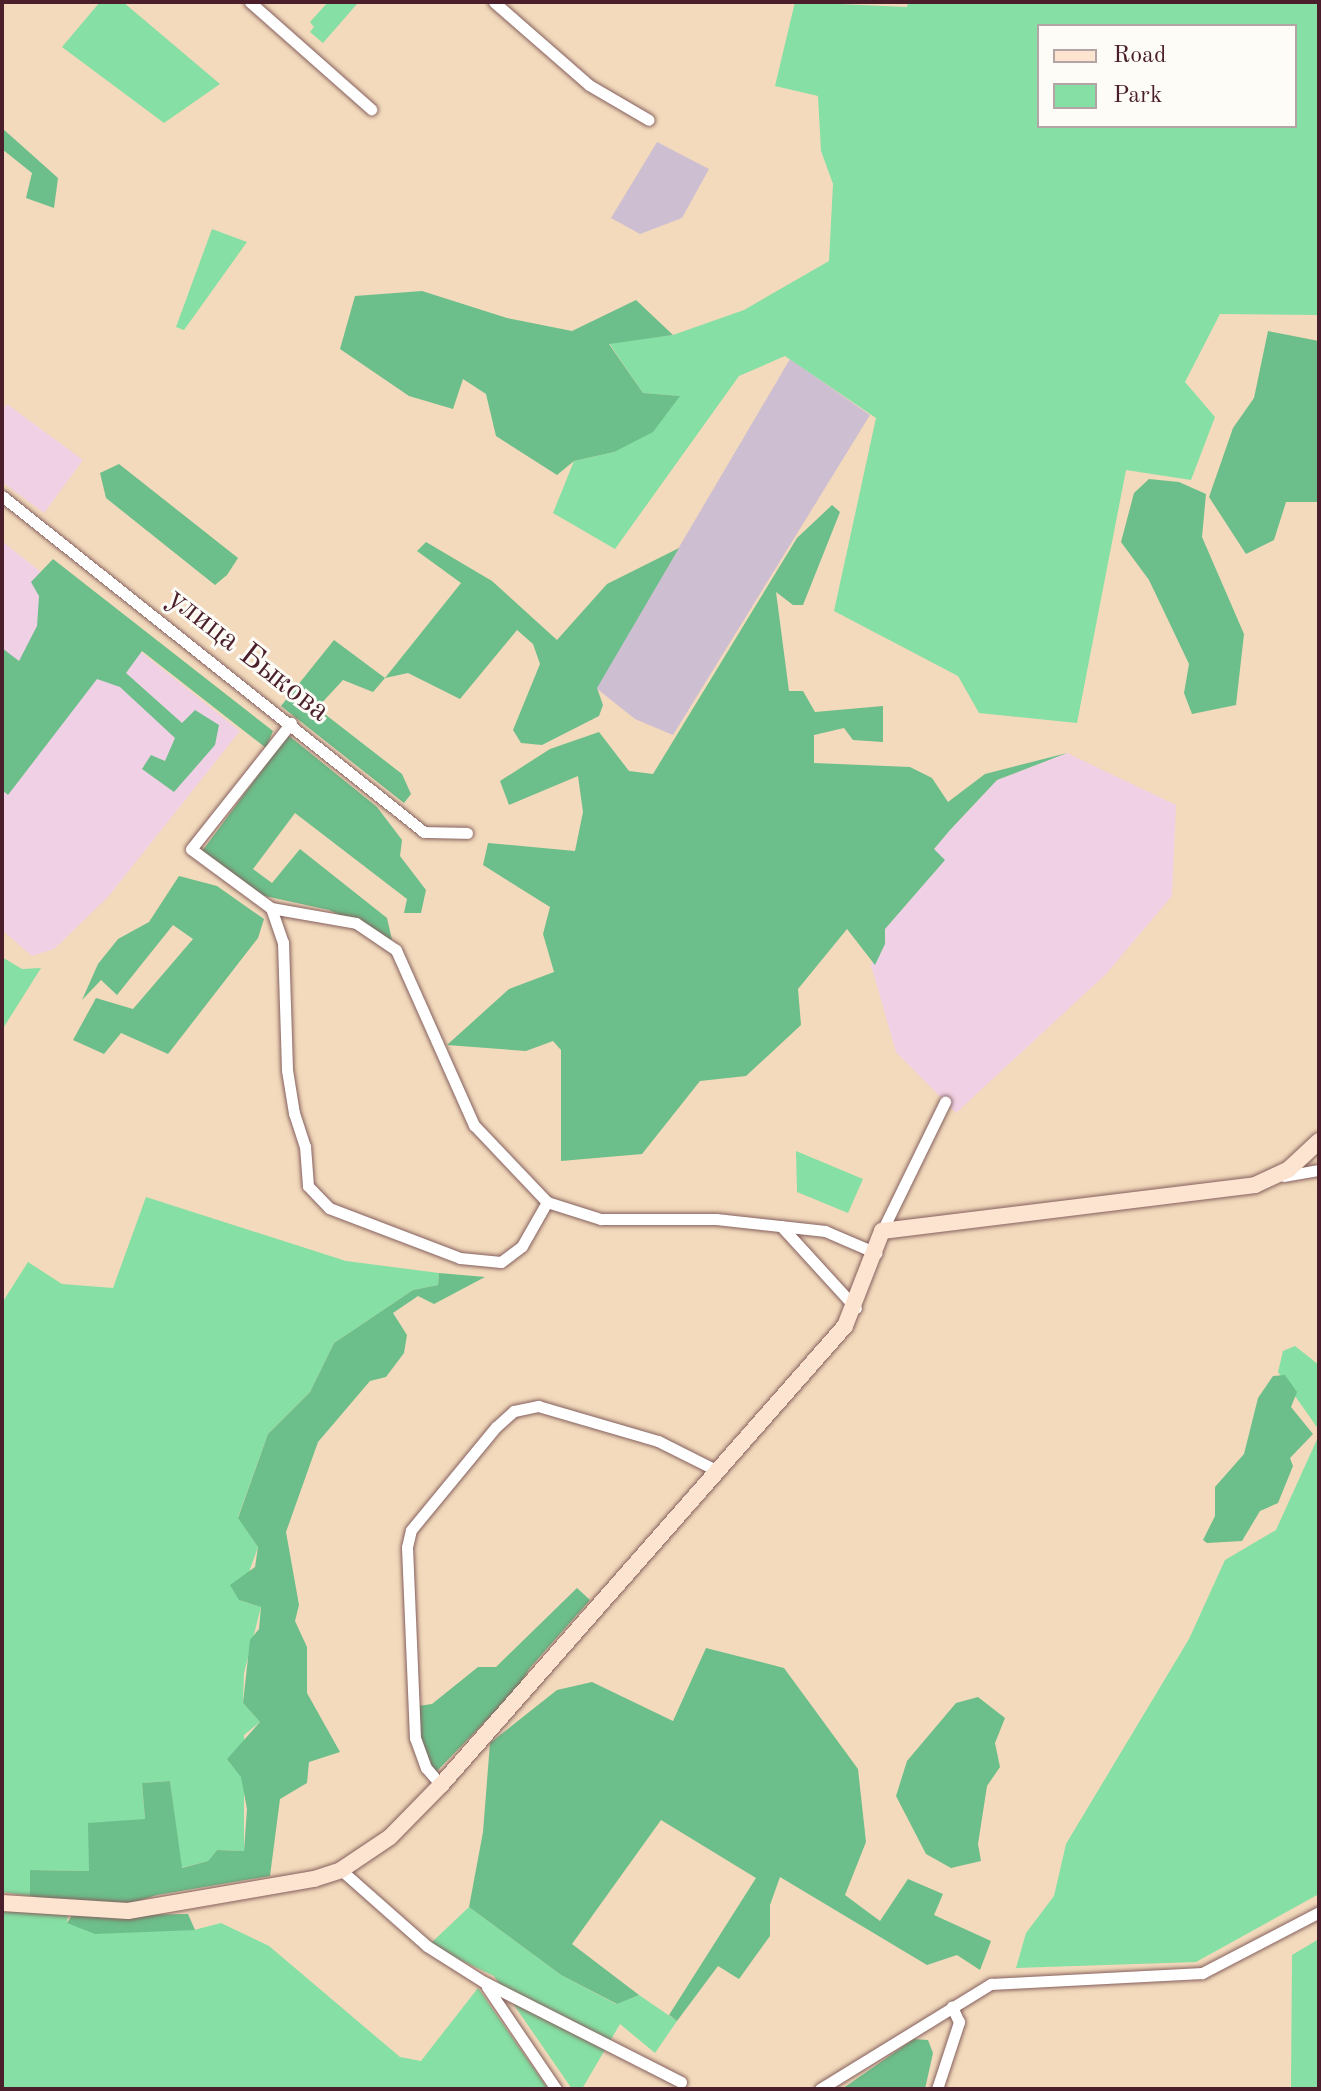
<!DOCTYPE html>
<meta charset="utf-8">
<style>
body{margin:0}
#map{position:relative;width:1321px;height:2091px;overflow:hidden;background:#f3dabc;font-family:"Old Standard TT",serif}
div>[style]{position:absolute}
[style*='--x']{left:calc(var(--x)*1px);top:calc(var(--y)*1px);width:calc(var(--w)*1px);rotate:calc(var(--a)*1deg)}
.built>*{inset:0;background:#f0d0e4}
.industrial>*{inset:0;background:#cebed1}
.green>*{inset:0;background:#86dfa4}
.forest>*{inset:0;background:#6cbe8a}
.roads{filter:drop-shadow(0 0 2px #85605e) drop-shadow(0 0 2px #85605e)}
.street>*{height:11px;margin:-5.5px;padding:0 5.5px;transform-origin:5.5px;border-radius:5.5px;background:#fff}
.secondary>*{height:16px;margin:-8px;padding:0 8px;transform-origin:8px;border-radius:8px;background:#fde4d1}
span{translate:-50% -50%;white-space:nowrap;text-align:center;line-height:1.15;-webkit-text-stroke:6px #fdfcf7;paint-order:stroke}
.street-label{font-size:32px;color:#4a1f2b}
.frame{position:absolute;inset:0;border:4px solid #4a1f2b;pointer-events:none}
.legend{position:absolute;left:1037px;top:24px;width:260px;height:104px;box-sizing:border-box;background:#fdfcf7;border:2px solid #b5a4a5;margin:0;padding:10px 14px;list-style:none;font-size:24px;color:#4a1f2b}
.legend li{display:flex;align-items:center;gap:16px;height:40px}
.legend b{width:40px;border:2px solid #b5a4a5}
</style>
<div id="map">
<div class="built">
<div style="clip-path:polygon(7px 404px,83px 460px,44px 513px,2px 482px,2px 411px)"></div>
<div style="clip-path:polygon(2px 541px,240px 731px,108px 897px,54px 949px,32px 956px,2px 930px)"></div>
<div style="clip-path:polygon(1067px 753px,1176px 805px,1172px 896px,1106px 974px,956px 1113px,896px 1052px,871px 965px,885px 929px,944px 860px,934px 849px,950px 830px,997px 780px)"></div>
</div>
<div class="industrial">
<div style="clip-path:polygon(657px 142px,709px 169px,682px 218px,640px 234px,611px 218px)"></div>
<div style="clip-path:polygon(790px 359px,870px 415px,673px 735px,635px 719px,596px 688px)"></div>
</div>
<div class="green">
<div style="clip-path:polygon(100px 2px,123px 2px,220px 84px,164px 123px,62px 47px)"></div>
<div style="clip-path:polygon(328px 2px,357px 4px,323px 43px,310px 32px,314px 27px,310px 22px)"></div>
<div style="clip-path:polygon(evenodd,795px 2px,907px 7px,908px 2px,1319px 2px,1319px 315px,1220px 314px,1185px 382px,1215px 417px,1191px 480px,1126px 470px,1077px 723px,979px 713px,958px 676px,834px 611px,876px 418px,785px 356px,739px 376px,615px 549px,553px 513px,574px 461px,614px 452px,679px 396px,643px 393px,609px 343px,673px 335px,744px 310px,829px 261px,833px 184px,821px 151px,818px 96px,775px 86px,795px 2px,1039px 26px,1295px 26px,1295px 126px,1039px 126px,1039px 26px)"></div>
<div style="clip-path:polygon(212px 229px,247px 242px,184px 330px,176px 327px)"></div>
<div style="clip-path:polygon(2px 957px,22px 969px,41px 968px,2px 1030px)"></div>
<div style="clip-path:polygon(796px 1151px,863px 1179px,848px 1213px,797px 1192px)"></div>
<div style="clip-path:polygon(146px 1197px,346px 1261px,439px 1273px,438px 1285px,413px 1290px,334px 1343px,310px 1392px,268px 1434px,238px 1517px,258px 1547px,239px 1600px,261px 1607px,244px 1673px,243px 1703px,260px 1722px,244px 1735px,244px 1851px,217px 1850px,208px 1861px,181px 1868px,170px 1781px,142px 1783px,145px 1819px,89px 1871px,30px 1870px,30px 1896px,2px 1892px,2px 1303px,28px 1262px,62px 1284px,113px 1288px)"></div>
<div style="clip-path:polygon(1295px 1346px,1319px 1365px,1319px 1430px,1278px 1372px,1283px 1351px)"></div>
<div style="clip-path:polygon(1319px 1435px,1319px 1894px,1196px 1962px,1016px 1968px,1026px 1933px,1054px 1896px,1066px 1844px,1189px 1639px,1225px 1560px,1276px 1530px)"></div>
<div style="clip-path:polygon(469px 1907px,561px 1975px,616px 2004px,639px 1995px,677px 2021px,655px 2053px,620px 2024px,582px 2089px,572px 2089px,494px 1976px,429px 1945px)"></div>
<div style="clip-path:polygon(2px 1910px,68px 1915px,67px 1923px,194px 1930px,221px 1923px,269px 1946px,400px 2057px,421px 2061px,478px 1988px,548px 2089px,2px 2089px)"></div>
<div style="clip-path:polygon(1319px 1939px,1319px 2089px,1291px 2089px,1292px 1955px)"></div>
</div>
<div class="forest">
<div style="clip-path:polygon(2px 128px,58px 178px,54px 208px,26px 198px,32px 173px,2px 149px)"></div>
<div style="clip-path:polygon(422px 291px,507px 318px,572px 331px,636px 300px,673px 335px,609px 344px,643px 393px,680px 396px,653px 432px,614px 452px,574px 461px,557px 475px,496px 436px,486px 394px,463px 379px,453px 409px,409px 396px,340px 349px,355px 296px)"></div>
<div style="clip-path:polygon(1268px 331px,1319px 341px,1319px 502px,1286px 502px,1274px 540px,1246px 554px,1209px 497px,1233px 428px,1254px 398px)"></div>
<div style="clip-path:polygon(119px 464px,238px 558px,227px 575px,215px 585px,106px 498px,100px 473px)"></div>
<div style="clip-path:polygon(1149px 479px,1179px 482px,1206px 494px,1202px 537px,1244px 634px,1236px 705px,1192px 714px,1184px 693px,1189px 664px,1149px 580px,1121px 542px,1134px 493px)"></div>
<div style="clip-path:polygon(832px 505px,840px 512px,803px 605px,793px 605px,776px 592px,789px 691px,803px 691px,815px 712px,883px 706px,883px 742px,853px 740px,844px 728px,814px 735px,814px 763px,910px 767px,932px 778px,948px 802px,985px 774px,1067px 753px,997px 780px,950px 830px,934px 849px,945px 860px,885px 929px,885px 944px,875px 965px,847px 929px,798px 989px,801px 1025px,746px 1076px,700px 1081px,642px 1154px,561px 1161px,561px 1050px,553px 1041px,526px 1051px,447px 1045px,509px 989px,554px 972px,543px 934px,550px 907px,483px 865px,488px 843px,575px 851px,583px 812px,578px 776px,509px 805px,500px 781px,550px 749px,599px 732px,629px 771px,653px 774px,797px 538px)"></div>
<div style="clip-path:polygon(426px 542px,492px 581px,557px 640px,607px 584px,679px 548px,597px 688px,603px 705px,599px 716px,542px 745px,521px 743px,513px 730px,540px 664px,533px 644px,517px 630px,460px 699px,408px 673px,385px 678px,373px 692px,343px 680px,317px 708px,402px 774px,411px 794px,404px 803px,281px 706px,334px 640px,385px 678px,461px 583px,417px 551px)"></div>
<div style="clip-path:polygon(53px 559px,273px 731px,266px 748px,142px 651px,126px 673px,182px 723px,195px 710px,219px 725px,215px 745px,174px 792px,142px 769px,151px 755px,165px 761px,175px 738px,120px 687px,97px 679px,8px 795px,2px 790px,2px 648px,19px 661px,37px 626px,39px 596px,31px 582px)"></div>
<div style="clip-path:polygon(288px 735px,377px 807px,402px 840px,400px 856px,426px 890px,421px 913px,404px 913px,407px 899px,295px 813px,253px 869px,272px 883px,300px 849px,387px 918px,392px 940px,329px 910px,260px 895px,200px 854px)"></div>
<div style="clip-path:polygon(179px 876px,217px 886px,264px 919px,258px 938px,168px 1054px,121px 1033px,104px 1054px,73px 1040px,96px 998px,133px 1009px,193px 939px,173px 925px,117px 995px,101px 980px,82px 1000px,98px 964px,118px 939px,149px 922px)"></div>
<div style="clip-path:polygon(439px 1273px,485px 1277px,434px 1304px,418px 1296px,393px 1313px,407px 1335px,404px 1353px,386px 1377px,370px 1381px,318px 1442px,286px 1532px,299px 1605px,295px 1621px,307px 1647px,307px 1693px,340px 1752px,309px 1762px,307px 1783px,280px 1799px,270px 1876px,157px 1895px,106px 1911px,86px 1902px,73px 1916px,188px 1914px,195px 1930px,95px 1934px,67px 1923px,79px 1904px,30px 1896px,30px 1870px,89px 1871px,88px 1823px,145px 1819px,142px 1783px,170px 1781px,182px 1868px,208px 1861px,217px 1850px,244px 1851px,247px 1809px,241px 1777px,227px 1759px,260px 1722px,243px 1703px,250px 1640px,259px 1629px,261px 1607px,239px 1600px,230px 1585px,255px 1567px,258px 1547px,238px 1518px,268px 1434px,310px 1392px,334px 1343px,413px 1290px,438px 1285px)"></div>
<div style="clip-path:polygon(1285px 1375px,1297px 1392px,1291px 1407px,1313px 1434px,1290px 1458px,1293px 1466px,1278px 1503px,1260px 1511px,1242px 1541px,1207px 1543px,1203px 1540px,1215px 1516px,1215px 1487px,1244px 1454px,1258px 1398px,1273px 1376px)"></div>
<div style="clip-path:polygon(577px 1588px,590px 1600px,529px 1669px,518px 1688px,434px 1774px,420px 1737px,418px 1706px,432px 1704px,478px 1667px,496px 1667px)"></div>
<div style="clip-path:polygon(706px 1648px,784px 1668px,858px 1769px,866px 1842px,845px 1895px,880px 1921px,908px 1879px,943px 1894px,934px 1915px,991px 1941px,980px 1970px,957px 1955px,927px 1965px,780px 1877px,770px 1905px,770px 1936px,739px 1979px,718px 1966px,677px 2021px,669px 2015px,756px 1878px,661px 1820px,572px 1944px,639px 1995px,617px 2004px,561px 1975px,469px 1907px,483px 1832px,490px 1743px,557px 1690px,592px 1682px,673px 1721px)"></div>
<div style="clip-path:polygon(978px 1697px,1005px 1718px,995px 1743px,1000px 1767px,987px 1786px,978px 1844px,981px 1861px,951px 1868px,926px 1854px,896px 1796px,907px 1761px,956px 1703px)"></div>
<div style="clip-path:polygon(914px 2039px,928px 2040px,933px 2053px,925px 2089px,842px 2089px)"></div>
</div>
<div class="roads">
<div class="street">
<div style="--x:250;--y:2;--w:162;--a:41.5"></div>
<div style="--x:494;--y:2;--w:126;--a:41.1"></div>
<div style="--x:589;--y:85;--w:69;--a:30.3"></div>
<div style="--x:2;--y:496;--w:539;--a:38.53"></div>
<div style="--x:424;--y:832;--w:43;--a:1.3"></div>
<div style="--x:271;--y:908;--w:86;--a:10"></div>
<div style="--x:356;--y:923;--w:48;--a:34"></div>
<div style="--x:396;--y:950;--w:192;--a:66"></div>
<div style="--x:474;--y:1125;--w:106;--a:46.5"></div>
<div style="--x:547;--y:1202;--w:57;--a:17.5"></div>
<div style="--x:601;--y:1219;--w:115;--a:0"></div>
<div style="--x:716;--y:1219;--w:110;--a:6.3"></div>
<div style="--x:825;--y:1231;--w:56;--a:23.3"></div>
<div style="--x:271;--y:908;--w:36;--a:71"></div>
<div style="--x:283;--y:942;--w:128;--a:88.2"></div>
<div style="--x:287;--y:1070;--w:44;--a:80.8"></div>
<div style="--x:294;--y:1113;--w:35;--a:72"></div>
<div style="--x:305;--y:1146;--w:40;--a:85.7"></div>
<div style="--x:308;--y:1186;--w:30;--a:46"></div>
<div style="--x:329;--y:1208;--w:140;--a:20.9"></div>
<div style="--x:460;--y:1258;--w:41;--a:5.6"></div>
<div style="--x:501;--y:1262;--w:26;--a:-37"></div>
<div style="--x:522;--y:1246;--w:51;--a:-60.4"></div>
<div style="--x:271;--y:908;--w:99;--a:-143.6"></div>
<div style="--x:191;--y:849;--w:161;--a:-51.6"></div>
<div style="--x:1284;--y:1176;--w:36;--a:-10"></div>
<div style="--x:781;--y:1226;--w:111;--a:47.6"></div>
<div style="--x:882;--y:1231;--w:144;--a:-64"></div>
<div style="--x:441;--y:1785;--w:23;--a:-131"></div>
<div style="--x:426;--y:1768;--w:32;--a:-110"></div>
<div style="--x:415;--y:1738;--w:191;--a:-92.4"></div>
<div style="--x:407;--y:1547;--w:17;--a:-77"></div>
<div style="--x:411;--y:1530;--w:134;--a:-50.5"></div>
<div style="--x:496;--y:1427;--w:24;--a:-42"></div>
<div style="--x:514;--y:1411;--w:25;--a:-12"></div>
<div style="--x:538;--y:1406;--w:125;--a:16.3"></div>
<div style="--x:658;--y:1441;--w:65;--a:26.6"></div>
<div style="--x:341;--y:1870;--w:115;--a:41.5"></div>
<div style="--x:427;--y:1946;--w:67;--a:32.3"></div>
<div style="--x:484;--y:1982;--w:221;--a:26.9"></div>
<div style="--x:487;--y:1987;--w:123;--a:55.9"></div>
<div style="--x:820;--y:2089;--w:201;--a:-31.6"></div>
<div style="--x:991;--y:1984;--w:211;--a:-3"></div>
<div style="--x:1202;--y:1973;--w:132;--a:-27.5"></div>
<div style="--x:937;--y:2089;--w:71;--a:-71.8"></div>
<div style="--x:959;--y:2022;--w:17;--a:-115"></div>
</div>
<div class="secondary">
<div style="--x:2;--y:1903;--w:126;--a:3.6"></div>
<div style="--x:128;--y:1911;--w:189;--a:-9.8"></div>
<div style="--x:314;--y:1879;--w:28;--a:-18"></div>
<div style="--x:341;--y:1870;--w:59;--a:-34"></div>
<div style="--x:390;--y:1837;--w:73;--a:-45.6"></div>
<div style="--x:441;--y:1785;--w:611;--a:-48.65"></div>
<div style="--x:845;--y:1326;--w:102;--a:-68.7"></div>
<div style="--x:882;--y:1231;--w:376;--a:-7"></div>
<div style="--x:1255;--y:1185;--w:38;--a:-25"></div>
<div style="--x:1289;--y:1169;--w:41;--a:-43"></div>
</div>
</div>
<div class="street-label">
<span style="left:248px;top:656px;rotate:38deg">улица Быкова</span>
</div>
<div class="frame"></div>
<ul class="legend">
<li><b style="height:10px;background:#fde4d1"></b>Road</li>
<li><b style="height:22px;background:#86dfa4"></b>Park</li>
</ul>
</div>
